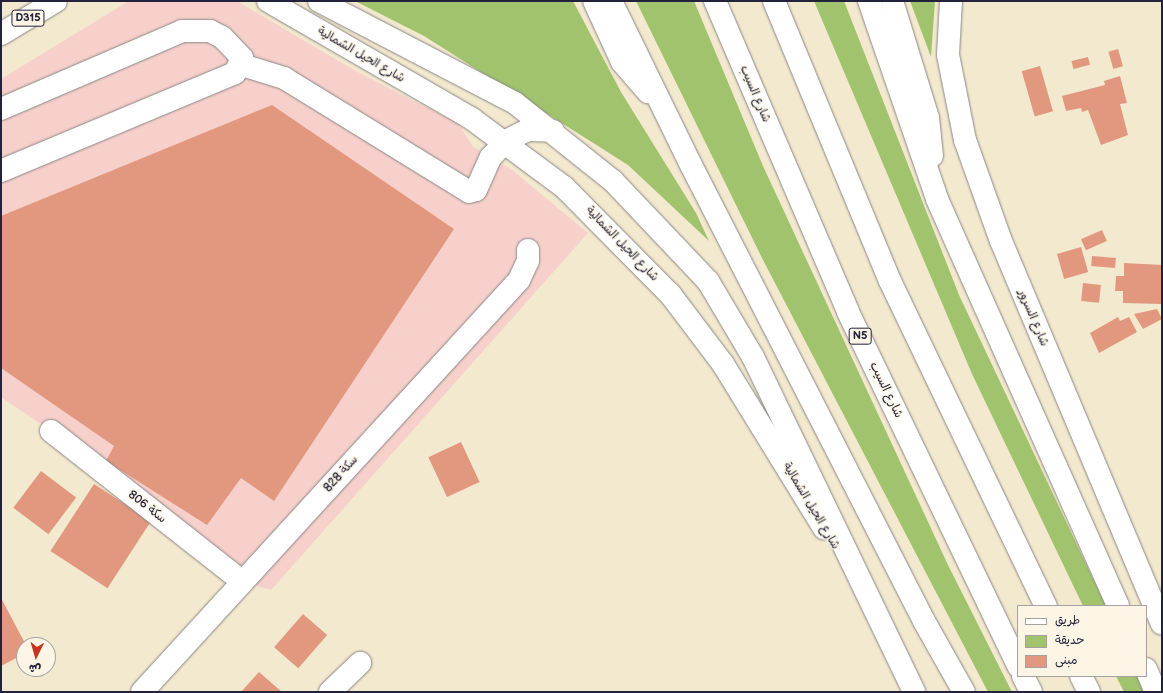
<!DOCTYPE html>
<meta charset="utf-8">
<style>
body{margin:0}
#map{position:relative;width:1163px;height:693px;overflow:hidden;background:#f3e9cf;font-family:"Balsamiq Sans","Playpen Sans Arabic",sans-serif}
div>[style]{position:absolute}
[style*='--x']{left:calc(var(--x)*1px);top:calc(var(--y)*1px);width:calc(var(--w)*1px);rotate:calc(var(--a)*1deg)}
.built>*{inset:0;background:#f7d0cb}
.green>*{inset:0;background:#a1c36d}
.building>*{inset:0;background:#e1987e;transform-origin:0 0}
.roads{filter:drop-shadow(0 0 1px #8a8685) drop-shadow(0 0 1px #8a8685)}
.minor>*{height:22px;margin:-11px;padding:0 11px;transform-origin:11px;border-radius:11px;background:#fff}
.major>*{height:22px;margin:-11px;padding:0 11px;transform-origin:11px;border-radius:11px;background:#fff}
.highway>*{height:22px;margin:-11px;padding:0 11px;transform-origin:11px;border-radius:11px;background:#fff}
span{translate:-50% -50%;white-space:nowrap;text-align:center;line-height:1.15;-webkit-text-stroke:3px #fcf5e5;paint-order:stroke}
.shield-label span{padding:1px 3px;background:#fcf5e5;border:1px solid;border-radius:3px;-webkit-text-stroke-width:0}
.shield-label{font-size:11px;color:#22223b;font-weight:700}
.street-label{font-size:12px;color:#22223b}
.frame{position:absolute;inset:0;border:2px solid #22223b;pointer-events:none}
.legend{position:absolute;left:1017px;top:605px;width:130px;height:72px;box-sizing:border-box;background:#fcf5e5;border:1px solid #a5a1a1;margin:0;padding:5px 7px;list-style:none;font-size:12px;color:#22223b}
.legend li{display:flex;align-items:center;gap:8px;height:20px}
.legend b{width:20px;border:1px solid #a5a1a1}
.north{position:absolute;left:16px;top:637px;width:40px;height:40px;box-sizing:border-box;background:#fcf5e5;border:1px solid #a5a1a1;border-radius:50%;rotate:185deg;font-size:11px;font-weight:700;line-height:16px;text-align:center;color:#22223b}
.north::after{content:'';display:block;margin:auto;width:14px;height:18px;background:#c8321e;clip-path:polygon(50% 0,100% 100%,50% 72%,0 100%)}
</style>
<div id="map">
<div class="built">
<div style="clip-path:polygon(129px 1px,237px 1px,354px 70px,459px 124px,473px 147px,511px 169px,588px 233px,271px 590px,243px 582px,51px 431px,1px 397px,1px 79px)"></div>
</div>
<div class="green">
<div style="clip-path:polygon(355px 1px,573px 1px,621px 92px,696px 213px,709px 241px,628px 165px,424px 36px)"></div>
<div style="clip-path:polygon(636px 1px,694px 1px,763px 166px,948px 565px,1012px 692px,988px 692px,763px 260px)"></div>
<div style="clip-path:polygon(814px 1px,844px 1px,959px 295px,1106px 606px,1083px 606px,972px 374px)"></div>
<div style="clip-path:polygon(910px 1px,935px 1px,931px 57px)"></div>
<div style="clip-path:polygon(1116px 676px,1138px 676px,1145px 692px,1124px 692px)"></div>
</div>
<div class="building">
<div style="left:1118px;top:49px;width:18px;height:10px;rotate:74deg"></div>
<div style="left:1088px;top:57px;width:8px;height:17px;rotate:76deg"></div>
<div style="left:1040px;top:66px;width:47px;height:19px;rotate:74deg"></div>
<div style="clip-path:polygon(1120px 76px,1127px 103px,1120px 104px,1128px 135px,1101px 145px,1088px 110px,1082px 112px,1081px 108px,1066px 111px,1062px 96px,1105px 85px,1104px 81px)"></div>
<div style="clip-path:polygon(272px 105px,454px 229px,274px 501px,241px 478px,207px 525px,106px 461px,114px 446px,1px 368px,1px 216px)"></div>
<div style="left:1102px;top:230px;width:12px;height:23px;rotate:66deg"></div>
<div style="left:1081px;top:247px;width:26px;height:25px;rotate:74deg"></div>
<div style="left:1092px;top:256px;width:24px;height:10px;rotate:5deg"></div>
<div style="clip-path:polygon(1124px 263px,1162px 265px,1162px 304px,1123px 303px,1123px 291px,1115px 291px,1116px 276px,1124px 276px)"></div>
<div style="left:1083px;top:283px;width:18px;height:18px;rotate:6deg"></div>
<div style="clip-path:polygon(1157px 309px,1162px 319px,1143px 329px,1134px 314px)"></div>
<div style="clip-path:polygon(1118px 317px,1120px 321px,1129px 317px,1137px 332px,1099px 353px,1090px 333px)"></div>
<div style="left:461px;top:442px;width:44px;height:36px;rotate:65deg"></div>
<div style="left:41px;top:471px;width:44px;height:46px;rotate:37deg"></div>
<div style="left:94px;top:484px;width:68px;height:80px;rotate:33deg"></div>
<div style="clip-path:polygon(1px 598px,26px 645px,24px 654px,1px 666px)"></div>
<div style="left:303px;top:614px;width:32px;height:44px;rotate:41deg"></div>
<div style="clip-path:polygon(259px 672px,282px 692px,241px 692px)"></div>
</div>
<div class="roads">
<div class="minor">
<div style="--x:268;--y:1;--w:236;--a:30"></div>
<div style="--x:472;--y:119;--w:114;--a:36.5"></div>
<div style="--x:564;--y:187;--w:151;--a:45.3"></div>
<div style="--x:670;--y:294;--w:88;--a:52.9"></div>
<div style="--x:723;--y:364;--w:193;--a:58.4"></div>
<div style="--x:319;--y:1;--w:221;--a:27.5"></div>
<div style="--x:515;--y:103;--w:125;--a:38.5"></div>
<div style="--x:613;--y:181;--w:138;--a:46.5"></div>
<div style="--x:708;--y:281;--w:88;--a:59.4"></div>
<div style="--x:753;--y:357;--w:372;--a:64.3"></div>
<div style="--x:951;--y:1;--w:54;--a:93.2"></div>
<div style="--x:948;--y:55;--w:87;--a:78.7"></div>
<div style="--x:965;--y:140;--w:107;--a:70.4"></div>
<div style="--x:1001;--y:241;--w:415;--a:67.2"></div>
<div style="--x:242;--y:65;--w:44;--a:17.2"></div>
<div style="--x:284;--y:78;--w:217;--a:31.6"></div>
<div style="--x:469;--y:192;--w:7;--a:-16"></div>
<div style="--x:476;--y:190;--w:36;--a:-66"></div>
<div style="--x:491;--y:157;--w:22;--a:-47"></div>
<div style="--x:506;--y:141;--w:25;--a:-27"></div>
<div style="--x:528;--y:130;--w:25;--a:2"></div>
<div style="--x:1;--y:109;--w:197;--a:-23.3"></div>
<div style="--x:182;--y:31;--w:28;--a:0"></div>
<div style="--x:210;--y:31;--w:13;--a:27"></div>
<div style="--x:222;--y:37;--w:29;--a:46"></div>
<div style="--x:242;--y:58;--w:17;--a:115"></div>
<div style="--x:235;--y:73;--w:254;--a:157.3"></div>
<div style="--x:51;--y:431;--w:244;--a:38.2"></div>
<div style="--x:142;--y:692;--w:558;--a:-47.54"></div>
<div style="--x:519;--y:280;--w:21;--a:-65"></div>
<div style="--x:528;--y:261;--w:11;--a:-90"></div>
<div style="--x:330;--y:692;--w:42;--a:-44"></div>
</div>
<div class="major">
<div style="--x:1;--y:34;--w:64;--a:-31"></div>
</div>
<div class="highway">
<div style="--x:594;--y:1;--w:67;--a:65.3"></div>
<div style="--x:622;--y:62;--w:40;--a:49"></div>
<div style="--x:611;--y:1;--w:182;--a:64"></div>
<div style="--x:691;--y:165;--w:512;--a:62.93"></div>
<div style="--x:924;--y:621;--w:81;--a:60.6"></div>
<div style="--x:715;--y:1;--w:338;--a:66.8"></div>
<div style="--x:848;--y:312;--w:393;--a:64.3"></div>
<div style="--x:774;--y:1;--w:303;--a:67.5"></div>
<div style="--x:890;--y:281;--w:361;--a:64.4"></div>
<div style="--x:869;--y:1;--w:209;--a:71"></div>
<div style="--x:937;--y:199;--w:445;--a:66"></div>
<div style="--x:892;--y:1;--w:122;--a:72.9"></div>
<div style="--x:928;--y:118;--w:38;--a:84"></div>
<div style="--x:1146;--y:669;--w:25;--a:67"></div>
<div style="--x:1023;--y:676;--w:18;--a:63"></div>
<div style="--x:1081;--y:676;--w:18;--a:63"></div>
</div>
</div>
<div class="shield-label">
<span style="left:28px;top:18px">D315</span>
<span style="left:860px;top:336px">N5</span>
</div>
<div class="street-label">
<span style="left:361px;top:55px;rotate:30deg">شارع الحيل الشمالية</span>
<span style="left:755px;top:94px;rotate:67deg">شارع السيب</span>
<span style="left:622px;top:244px;rotate:46deg">شارع الحيل الشمالية</span>
<span style="left:1033px;top:318px;rotate:67deg">شارع السرور</span>
<span style="left:886px;top:390px;rotate:64deg">شارع السيب</span>
<span style="left:341px;top:474px;rotate:-48deg">سكة 828</span>
<span style="left:811px;top:506px;rotate:59deg">شارع الحيل الشمالية</span>
<span style="left:147px;top:507px;rotate:38deg">سكة 806</span>
</div>
<div class="frame"></div>
<ul class="legend">
<li><b style="height:5px;background:#fff"></b>طريق</li>
<li><b style="height:11px;background:#a1c36d"></b>حديقة</li>
<li><b style="height:11px;background:#e1987e"></b>مبنى</li>
</ul>
<div class="north">ش</div>
</div>
